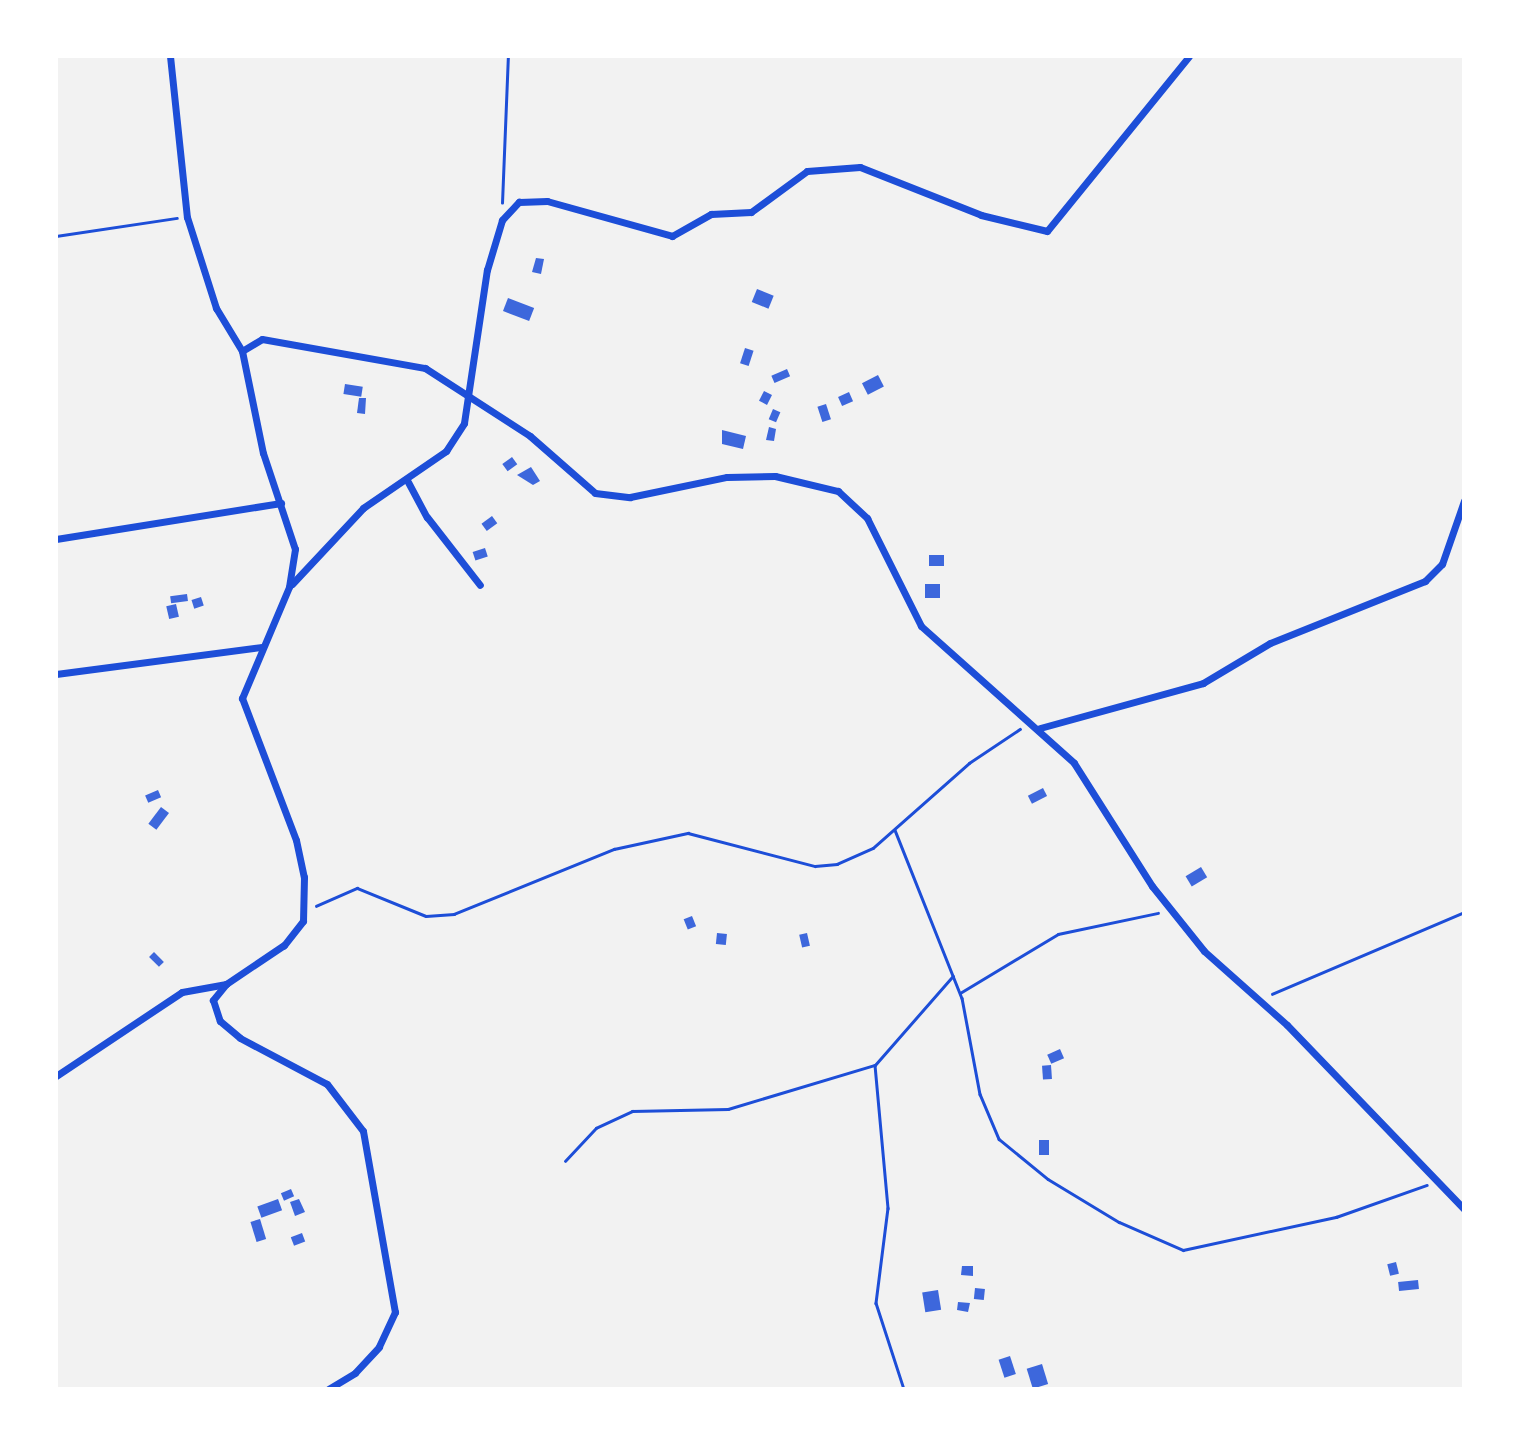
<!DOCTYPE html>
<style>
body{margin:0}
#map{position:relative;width:1520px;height:1445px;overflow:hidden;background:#f2f2f2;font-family:Georgia,serif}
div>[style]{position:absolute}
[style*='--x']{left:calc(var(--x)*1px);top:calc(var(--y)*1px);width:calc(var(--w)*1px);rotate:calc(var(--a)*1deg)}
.building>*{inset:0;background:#3d67dc;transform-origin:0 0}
.path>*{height:2.5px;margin:-1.25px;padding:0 1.25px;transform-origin:1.25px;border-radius:1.25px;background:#1d4ed8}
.minor>*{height:7px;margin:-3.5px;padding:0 3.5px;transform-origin:3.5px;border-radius:3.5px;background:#1d4ed8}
span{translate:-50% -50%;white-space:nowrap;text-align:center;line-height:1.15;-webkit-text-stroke:5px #fff;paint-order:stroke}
.frame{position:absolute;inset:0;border:58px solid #fff;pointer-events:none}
</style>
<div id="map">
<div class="building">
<div style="clip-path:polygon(536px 258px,544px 259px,541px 274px,532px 272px)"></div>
<div style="left:757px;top:289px;width:18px;height:14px;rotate:22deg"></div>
<div style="left:508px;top:298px;width:28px;height:14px;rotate:21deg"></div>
<div style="left:745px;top:348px;width:9px;height:16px;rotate:18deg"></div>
<div style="left:787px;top:369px;width:8px;height:17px;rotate:67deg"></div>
<div style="left:878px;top:375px;width:13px;height:18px;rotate:63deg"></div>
<div style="left:345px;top:384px;width:18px;height:10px;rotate:9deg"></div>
<div style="left:764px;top:391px;width:9px;height:11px;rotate:27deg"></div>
<div style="left:849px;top:392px;width:10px;height:12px;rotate:66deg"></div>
<div style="clip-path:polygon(359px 398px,366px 398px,365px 414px,357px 413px)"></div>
<div style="left:826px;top:404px;width:16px;height:9px;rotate:72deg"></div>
<div style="left:773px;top:409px;width:8px;height:11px;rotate:23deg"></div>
<div style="clip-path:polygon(769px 427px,776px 429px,774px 441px,766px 440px)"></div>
<div style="clip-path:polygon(722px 430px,746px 436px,743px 449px,722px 444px)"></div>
<div style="left:512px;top:457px;width:9px;height:12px;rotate:54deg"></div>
<div style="clip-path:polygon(531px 467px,540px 481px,533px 485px,517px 475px)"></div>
<div style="left:492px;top:516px;width:9px;height:13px;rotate:54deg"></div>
<div style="left:485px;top:548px;width:9px;height:13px;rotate:72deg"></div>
<div style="left:929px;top:555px;width:15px;height:11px"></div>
<div style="left:925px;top:584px;width:15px;height:14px"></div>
<div style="left:187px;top:594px;width:7px;height:17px;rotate:82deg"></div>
<div style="left:201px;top:597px;width:9px;height:10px;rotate:72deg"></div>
<div style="left:176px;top:604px;width:13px;height:10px;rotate:77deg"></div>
<div style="left:1043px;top:788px;width:9px;height:17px;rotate:63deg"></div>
<div style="left:158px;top:790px;width:8px;height:14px;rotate:67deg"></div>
<div style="left:161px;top:807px;width:10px;height:21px;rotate:37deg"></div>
<div style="left:1201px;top:867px;width:12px;height:18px;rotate:59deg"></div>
<div style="left:692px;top:916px;width:11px;height:9px;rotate:68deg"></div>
<div style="left:717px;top:933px;width:10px;height:11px;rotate:6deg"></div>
<div style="left:807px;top:933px;width:13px;height:8px;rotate:77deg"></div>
<div style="left:154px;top:952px;width:14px;height:7px;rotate:45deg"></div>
<div style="left:1060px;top:1049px;width:10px;height:14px;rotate:66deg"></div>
<div style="left:1051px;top:1065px;width:14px;height:9px;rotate:86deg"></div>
<div style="left:1039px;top:1140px;width:10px;height:15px"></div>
<div style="left:291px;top:1189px;width:8px;height:11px;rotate:67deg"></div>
<div style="left:278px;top:1199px;width:12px;height:22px;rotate:70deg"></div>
<div style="clip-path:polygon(299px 1199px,305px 1212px,295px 1216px,290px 1202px)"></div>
<div style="left:260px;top:1219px;width:21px;height:10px;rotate:73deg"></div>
<div style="left:302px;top:1233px;width:9px;height:12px;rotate:69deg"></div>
<div style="left:1396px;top:1262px;width:12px;height:9px;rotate:76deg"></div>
<div style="clip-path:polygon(962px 1266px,973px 1266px,973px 1276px,961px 1275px)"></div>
<div style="left:1418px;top:1280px;width:9px;height:20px;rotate:84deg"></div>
<div style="left:975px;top:1288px;width:10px;height:11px;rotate:6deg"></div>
<div style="left:938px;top:1290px;width:20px;height:16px;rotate:81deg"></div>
<div style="clip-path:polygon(958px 1302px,970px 1303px,968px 1312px,957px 1310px)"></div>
<div style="left:1010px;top:1356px;width:19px;height:12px;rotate:72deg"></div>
<div style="left:1042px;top:1364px;width:21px;height:16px;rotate:73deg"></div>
</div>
<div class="path">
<div style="--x:502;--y:203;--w:147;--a:-87.7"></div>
<div style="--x:56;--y:236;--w:122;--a:-8.5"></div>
<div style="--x:895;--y:830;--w:181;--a:68.3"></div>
<div style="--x:962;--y:998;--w:98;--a:79.4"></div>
<div style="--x:980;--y:1094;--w:49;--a:67.1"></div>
<div style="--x:999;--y:1139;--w:63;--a:39.2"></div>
<div style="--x:1048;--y:1179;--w:83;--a:31.2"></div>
<div style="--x:1119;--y:1222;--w:70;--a:23.6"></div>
<div style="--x:1183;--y:1250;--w:157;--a:-12.2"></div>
<div style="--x:1336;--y:1217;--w:96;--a:-19.4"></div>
<div style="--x:316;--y:906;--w:45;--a:-23.7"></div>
<div style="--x:357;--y:888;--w:74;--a:22.1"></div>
<div style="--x:426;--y:916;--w:28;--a:-4"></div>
<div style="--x:454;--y:914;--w:173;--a:-22.1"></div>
<div style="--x:614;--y:849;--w:76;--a:-12.2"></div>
<div style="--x:688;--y:833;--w:131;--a:14.6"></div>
<div style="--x:815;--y:866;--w:22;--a:-5"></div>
<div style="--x:837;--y:864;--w:39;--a:-24"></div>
<div style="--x:873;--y:848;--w:128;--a:-41.5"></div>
<div style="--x:969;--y:763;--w:61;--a:-33.7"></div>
<div style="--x:960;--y:993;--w:114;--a:-31"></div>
<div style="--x:1058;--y:934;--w:102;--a:-11.9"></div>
<div style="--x:1272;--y:994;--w:209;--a:-23.1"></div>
<div style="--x:875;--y:1065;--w:144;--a:84.8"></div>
<div style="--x:888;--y:1208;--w:96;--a:97.2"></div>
<div style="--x:876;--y:1303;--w:90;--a:72"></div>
<div style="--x:565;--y:1161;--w:45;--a:-46.8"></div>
<div style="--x:596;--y:1128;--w:40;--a:-25"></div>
<div style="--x:632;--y:1111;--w:96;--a:-1.2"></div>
<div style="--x:728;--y:1109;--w:153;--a:-16.7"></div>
<div style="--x:875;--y:1065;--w:118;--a:-48.8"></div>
</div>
<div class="minor">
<div style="--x:170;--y:56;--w:162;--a:84"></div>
<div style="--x:187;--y:217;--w:96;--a:72.3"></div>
<div style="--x:216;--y:308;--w:50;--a:58.8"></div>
<div style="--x:242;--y:351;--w:104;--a:78.4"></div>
<div style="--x:263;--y:453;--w:101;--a:71.6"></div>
<div style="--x:295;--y:549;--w:38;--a:99"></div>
<div style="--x:289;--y:587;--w:121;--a:112.9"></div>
<div style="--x:242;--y:698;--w:152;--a:69.2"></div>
<div style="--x:296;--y:840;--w:38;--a:78"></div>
<div style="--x:304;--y:877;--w:44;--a:91.3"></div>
<div style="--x:303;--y:921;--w:31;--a:128"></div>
<div style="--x:284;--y:945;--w:70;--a:146.1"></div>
<div style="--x:226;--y:984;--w:21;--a:129"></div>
<div style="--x:213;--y:1000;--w:22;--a:72"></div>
<div style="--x:220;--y:1021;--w:26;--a:40"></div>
<div style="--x:240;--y:1038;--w:98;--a:27.9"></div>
<div style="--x:327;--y:1084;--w:59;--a:52.5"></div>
<div style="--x:363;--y:1131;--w:184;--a:80"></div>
<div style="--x:395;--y:1312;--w:38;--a:115"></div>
<div style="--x:379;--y:1347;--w:35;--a:133"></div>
<div style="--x:355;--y:1373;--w:31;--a:149"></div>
<div style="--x:242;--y:351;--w:23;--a:-31"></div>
<div style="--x:262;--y:339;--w:166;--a:10.1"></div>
<div style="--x:425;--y:368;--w:125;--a:32.9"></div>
<div style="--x:530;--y:436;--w:86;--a:41.2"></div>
<div style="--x:595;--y:493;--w:35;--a:7"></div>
<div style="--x:630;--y:497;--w:99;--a:-11.7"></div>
<div style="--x:727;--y:477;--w:48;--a:-1.2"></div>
<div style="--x:775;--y:476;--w:65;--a:13.4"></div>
<div style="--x:838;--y:491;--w:40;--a:43"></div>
<div style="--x:867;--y:518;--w:121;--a:63.4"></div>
<div style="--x:921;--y:626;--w:205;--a:41.8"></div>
<div style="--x:1074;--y:763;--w:146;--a:57.6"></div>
<div style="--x:1152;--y:886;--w:83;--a:51.3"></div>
<div style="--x:1204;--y:951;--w:111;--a:41.7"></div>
<div style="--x:1287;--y:1025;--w:255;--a:46.1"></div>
<div style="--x:408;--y:482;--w:40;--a:62"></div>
<div style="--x:427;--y:517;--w:86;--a:52.1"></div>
<div style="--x:56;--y:539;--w:228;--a:-9.1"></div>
<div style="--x:292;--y:584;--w:104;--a:-46.9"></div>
<div style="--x:363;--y:508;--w:101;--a:-34.5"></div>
<div style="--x:446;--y:451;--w:33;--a:-57"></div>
<div style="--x:464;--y:423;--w:155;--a:-81.5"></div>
<div style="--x:487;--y:270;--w:52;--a:-73.3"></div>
<div style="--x:502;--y:220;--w:25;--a:-47"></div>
<div style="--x:519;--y:202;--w:28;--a:-2"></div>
<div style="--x:547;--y:201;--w:130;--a:15.6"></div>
<div style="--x:672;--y:236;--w:45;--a:-29.4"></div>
<div style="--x:711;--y:214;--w:40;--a:-2.9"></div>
<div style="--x:751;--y:212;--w:69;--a:-36.2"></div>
<div style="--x:807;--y:171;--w:53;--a:-4.3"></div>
<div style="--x:860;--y:167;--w:130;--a:21.6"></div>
<div style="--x:981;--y:215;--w:68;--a:13.6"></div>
<div style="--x:1047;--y:231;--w:225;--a:-50.9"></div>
<div style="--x:56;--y:674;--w:206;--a:-7.5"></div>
<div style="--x:1040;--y:728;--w:169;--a:-15.4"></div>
<div style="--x:1203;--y:683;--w:78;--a:-30.8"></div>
<div style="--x:1270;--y:643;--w:167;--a:-21.8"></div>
<div style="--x:1425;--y:581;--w:24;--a:-45"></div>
<div style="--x:1442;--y:564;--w:67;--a:-70.8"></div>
<div style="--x:56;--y:1076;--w:151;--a:-33.7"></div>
<div style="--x:182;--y:992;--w:45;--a:-10.3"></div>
</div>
<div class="frame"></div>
</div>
